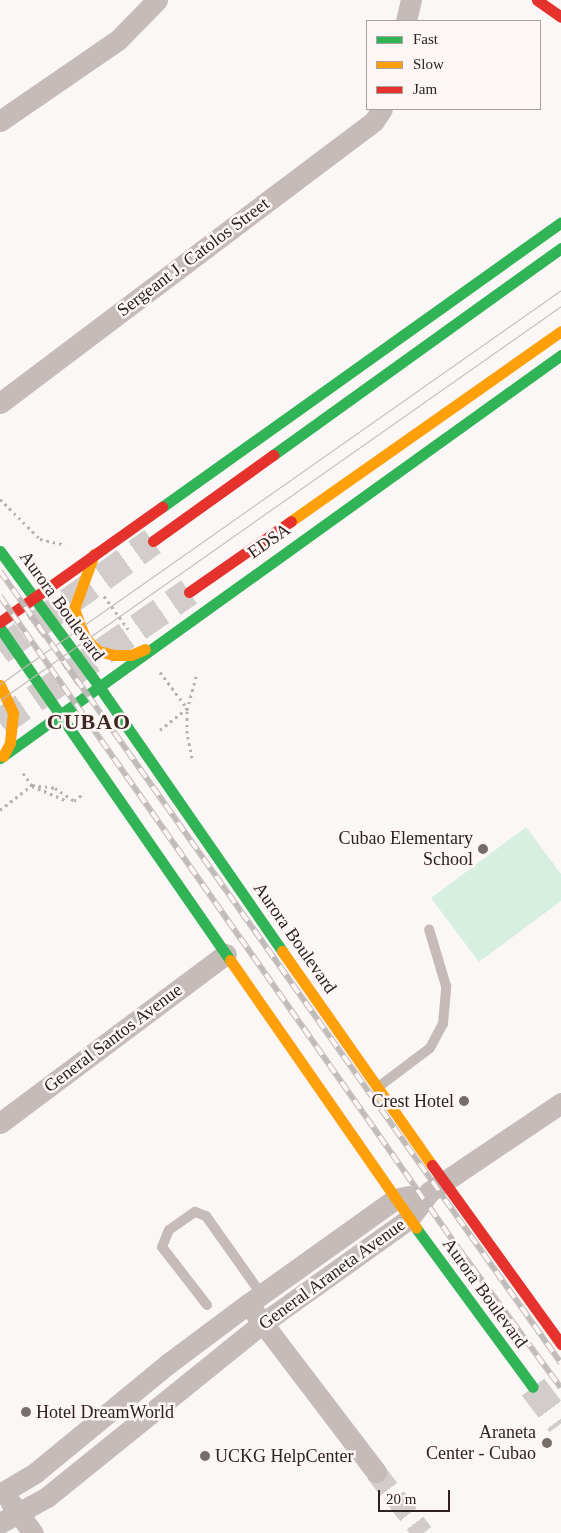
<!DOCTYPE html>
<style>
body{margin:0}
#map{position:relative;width:561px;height:1533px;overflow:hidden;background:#fbf7f6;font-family:"Times New Roman",serif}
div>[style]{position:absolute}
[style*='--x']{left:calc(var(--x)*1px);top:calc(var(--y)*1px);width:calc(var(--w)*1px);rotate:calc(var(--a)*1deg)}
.green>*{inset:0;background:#d7efe1}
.street-tunnel>*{height:21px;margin-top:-10.5px;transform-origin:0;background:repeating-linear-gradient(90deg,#d2cccb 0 21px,transparent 0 32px)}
.primary-tunnel>*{height:28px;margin-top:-14px;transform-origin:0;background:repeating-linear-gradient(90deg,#d2cccb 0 28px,transparent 0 42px)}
.highway-tunnel>*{height:28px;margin-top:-14px;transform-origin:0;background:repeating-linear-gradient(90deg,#d2cccb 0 28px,transparent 0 42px)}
.path>*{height:3px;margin-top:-1.5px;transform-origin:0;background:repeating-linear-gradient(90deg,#b8b1af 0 2.5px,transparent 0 6.5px)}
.lane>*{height:10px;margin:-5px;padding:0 5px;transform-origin:5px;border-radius:5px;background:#c5bcba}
.street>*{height:21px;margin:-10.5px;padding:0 10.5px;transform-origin:10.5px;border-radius:10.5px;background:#c5bcba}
.fast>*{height:11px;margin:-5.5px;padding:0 5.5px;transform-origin:5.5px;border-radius:5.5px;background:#30b455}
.slow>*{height:11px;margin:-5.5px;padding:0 5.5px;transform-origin:5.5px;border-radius:5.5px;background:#ff9f0a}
.jam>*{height:11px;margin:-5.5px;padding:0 5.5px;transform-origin:5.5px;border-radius:5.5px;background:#e5322d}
.tram>*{height:1px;margin:-0.5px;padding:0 0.5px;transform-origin:0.5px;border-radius:0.5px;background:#c0bab8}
.rail>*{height:5.5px;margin-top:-2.75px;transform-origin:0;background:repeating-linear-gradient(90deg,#fdf6f4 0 11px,#c0bab8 0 22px);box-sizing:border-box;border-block:1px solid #c0bab8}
.dots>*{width:14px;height:14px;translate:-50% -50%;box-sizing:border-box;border:2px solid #fdf6f4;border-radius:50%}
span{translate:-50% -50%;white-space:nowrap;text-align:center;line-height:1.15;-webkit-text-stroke:5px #fdf6f4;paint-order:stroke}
.street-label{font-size:18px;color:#2d221f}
.poi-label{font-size:18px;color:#2d221f}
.right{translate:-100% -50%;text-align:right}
.left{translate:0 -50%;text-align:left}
.district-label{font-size:22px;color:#3f2722;font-weight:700;letter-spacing:1px}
.legend{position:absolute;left:366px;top:20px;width:175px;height:90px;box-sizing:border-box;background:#fdf6f4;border:1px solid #aaa19f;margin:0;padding:6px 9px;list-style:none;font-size:15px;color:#2d221f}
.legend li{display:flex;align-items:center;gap:10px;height:25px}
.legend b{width:25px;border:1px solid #aaa19f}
.scale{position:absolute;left:378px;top:1490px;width:72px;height:22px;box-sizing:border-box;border:2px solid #2d221f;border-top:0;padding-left:6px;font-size:15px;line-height:18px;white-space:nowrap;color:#2d221f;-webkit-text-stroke:4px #fdf6f4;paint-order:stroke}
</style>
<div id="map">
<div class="green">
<div style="clip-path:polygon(526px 827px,561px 874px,561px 901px,479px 962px,431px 898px)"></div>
</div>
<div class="street-tunnel">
<div style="--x:376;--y:1472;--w:77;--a:52.4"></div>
</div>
<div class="primary-tunnel">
<div style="--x:533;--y:1387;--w:46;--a:52.9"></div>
</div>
<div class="highway-tunnel">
<div style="--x:0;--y:651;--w:188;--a:-35.7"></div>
<div style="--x:0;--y:723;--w:230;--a:-34.7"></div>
</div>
<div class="path">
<div style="--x:0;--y:499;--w:57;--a:45"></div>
<div style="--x:40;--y:539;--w:26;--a:13"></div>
<div style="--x:104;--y:596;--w:41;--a:54"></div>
<div style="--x:160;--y:672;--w:45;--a:53.1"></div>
<div style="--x:160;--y:730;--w:35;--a:-39"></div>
<div style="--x:192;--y:758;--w:25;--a:-101"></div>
<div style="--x:187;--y:733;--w:23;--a:-90"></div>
<div style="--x:187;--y:710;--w:39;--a:-75"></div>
<div style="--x:23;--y:773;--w:16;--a:55"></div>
<div style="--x:32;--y:786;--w:38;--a:23"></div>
<div style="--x:32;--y:785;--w:23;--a:7"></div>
<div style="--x:55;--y:788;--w:23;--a:34"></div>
<div style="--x:74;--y:801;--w:13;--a:-39"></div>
<div style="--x:0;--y:810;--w:41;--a:-38"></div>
</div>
<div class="lane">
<div style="--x:377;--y:1088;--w:66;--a:-37"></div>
<div style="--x:430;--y:1048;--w:27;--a:-62"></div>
<div style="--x:443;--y:1024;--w:38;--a:-85"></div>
<div style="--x:446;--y:986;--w:59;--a:-106.6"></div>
<div style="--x:207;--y:1305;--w:73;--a:-127.8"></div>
<div style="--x:162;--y:1247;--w:18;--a:-68"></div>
<div style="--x:169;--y:1230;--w:32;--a:-35"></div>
<div style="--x:195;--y:1212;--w:12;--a:20"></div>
<div style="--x:206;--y:1216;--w:97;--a:54.7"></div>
</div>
<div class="street">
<div style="--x:406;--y:21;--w:22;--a:-77"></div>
<div style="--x:0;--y:121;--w:143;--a:-34.5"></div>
<div style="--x:118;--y:40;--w:56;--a:-45.7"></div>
<div style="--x:0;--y:403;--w:468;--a:-37"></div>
<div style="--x:374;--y:121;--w:14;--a:-56"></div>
<div style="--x:0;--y:1123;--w:282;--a:-36.8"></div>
<div style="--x:255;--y:1313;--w:200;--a:52.7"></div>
<div style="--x:0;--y:1494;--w:41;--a:-31"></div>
<div style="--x:35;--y:1473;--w:173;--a:-39.4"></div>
<div style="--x:169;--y:1363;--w:99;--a:-36.8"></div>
<div style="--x:248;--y:1304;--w:181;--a:-35.5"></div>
<div style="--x:395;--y:1199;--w:14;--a:-12"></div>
<div style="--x:11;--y:1503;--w:37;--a:54"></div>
<div style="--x:0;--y:1523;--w:54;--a:-29"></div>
<div style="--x:47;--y:1497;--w:277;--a:-38.9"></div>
<div style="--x:263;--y:1323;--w:179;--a:-35.5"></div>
<div style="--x:409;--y:1219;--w:34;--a:-53"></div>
<div style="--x:429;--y:1192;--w:159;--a:-34"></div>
</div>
<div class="fast">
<div style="--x:273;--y:455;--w:355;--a:-35.7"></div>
<div style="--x:162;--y:507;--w:490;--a:-35.5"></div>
<div style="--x:0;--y:551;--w:166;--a:53.8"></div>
<div style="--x:98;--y:685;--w:323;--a:55.3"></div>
<div style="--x:0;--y:628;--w:404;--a:55.3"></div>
<div style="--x:0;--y:758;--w:691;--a:-35.69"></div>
<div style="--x:416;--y:1228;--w:197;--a:53.7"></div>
</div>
<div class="slow">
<div style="--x:291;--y:521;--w:330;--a:-35.1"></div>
<div style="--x:94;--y:554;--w:59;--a:110"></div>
<div style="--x:74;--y:609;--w:31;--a:69"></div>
<div style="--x:85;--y:638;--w:18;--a:45"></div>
<div style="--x:98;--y:651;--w:16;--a:14"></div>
<div style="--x:114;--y:655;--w:17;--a:0"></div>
<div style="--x:131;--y:655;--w:15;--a:-23"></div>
<div style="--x:0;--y:685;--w:31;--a:65"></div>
<div style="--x:13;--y:713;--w:30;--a:96"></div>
<div style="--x:10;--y:743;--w:15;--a:118"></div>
<div style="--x:282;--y:951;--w:261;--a:55"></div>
<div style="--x:230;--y:960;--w:326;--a:55.2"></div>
</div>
<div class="jam">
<div style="--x:537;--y:0;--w:29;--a:35"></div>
<div style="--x:153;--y:541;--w:148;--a:-35.6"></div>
<div style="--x:189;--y:592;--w:124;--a:-34.8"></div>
<div style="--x:0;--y:622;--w:199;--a:-35.4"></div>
<div style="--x:432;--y:1165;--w:221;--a:54.2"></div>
</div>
<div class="tram">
<div style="--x:0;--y:684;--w:686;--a:-35.08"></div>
<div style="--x:0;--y:700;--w:686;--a:-35.08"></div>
</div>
<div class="rail">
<div style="--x:0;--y:571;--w:971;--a:54.69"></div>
<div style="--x:0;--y:596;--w:798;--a:54.9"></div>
<div style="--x:459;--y:1249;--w:172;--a:53.7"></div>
</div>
<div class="dots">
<div style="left:483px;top:849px;background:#756d6a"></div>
<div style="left:464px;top:1101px;background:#756d6a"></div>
<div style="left:26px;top:1412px;background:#756d6a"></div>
<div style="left:547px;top:1443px;background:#756d6a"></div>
<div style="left:205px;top:1456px;background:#756d6a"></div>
</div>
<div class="street-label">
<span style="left:193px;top:257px;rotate:-37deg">Sergeant J. Catolos Street</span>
<span style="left:269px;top:541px;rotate:-35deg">EDSA</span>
<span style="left:62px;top:606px;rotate:54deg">Aurora Boulevard</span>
<span style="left:295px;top:938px;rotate:55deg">Aurora Boulevard</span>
<span style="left:113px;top:1038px;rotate:-37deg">General Santos Avenue</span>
<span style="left:332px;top:1274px;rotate:-36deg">General Araneta Avenue</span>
<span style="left:485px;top:1293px;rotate:54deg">Aurora Boulevard</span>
</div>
<div class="poi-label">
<span class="right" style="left:473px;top:849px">Cubao Elementary<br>School</span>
<span class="right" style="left:454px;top:1101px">Crest Hotel</span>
<span class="left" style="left:36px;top:1412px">Hotel DreamWorld</span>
<span class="right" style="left:536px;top:1443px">Araneta<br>Center - Cubao</span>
<span class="left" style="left:215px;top:1456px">UCKG HelpCenter</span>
</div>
<div class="district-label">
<span style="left:89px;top:722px">CUBAO</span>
</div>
<ul class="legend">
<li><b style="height:6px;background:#30b455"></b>Fast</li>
<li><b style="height:6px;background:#ff9f0a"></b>Slow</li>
<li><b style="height:6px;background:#e5322d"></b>Jam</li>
</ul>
<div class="scale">20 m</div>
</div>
